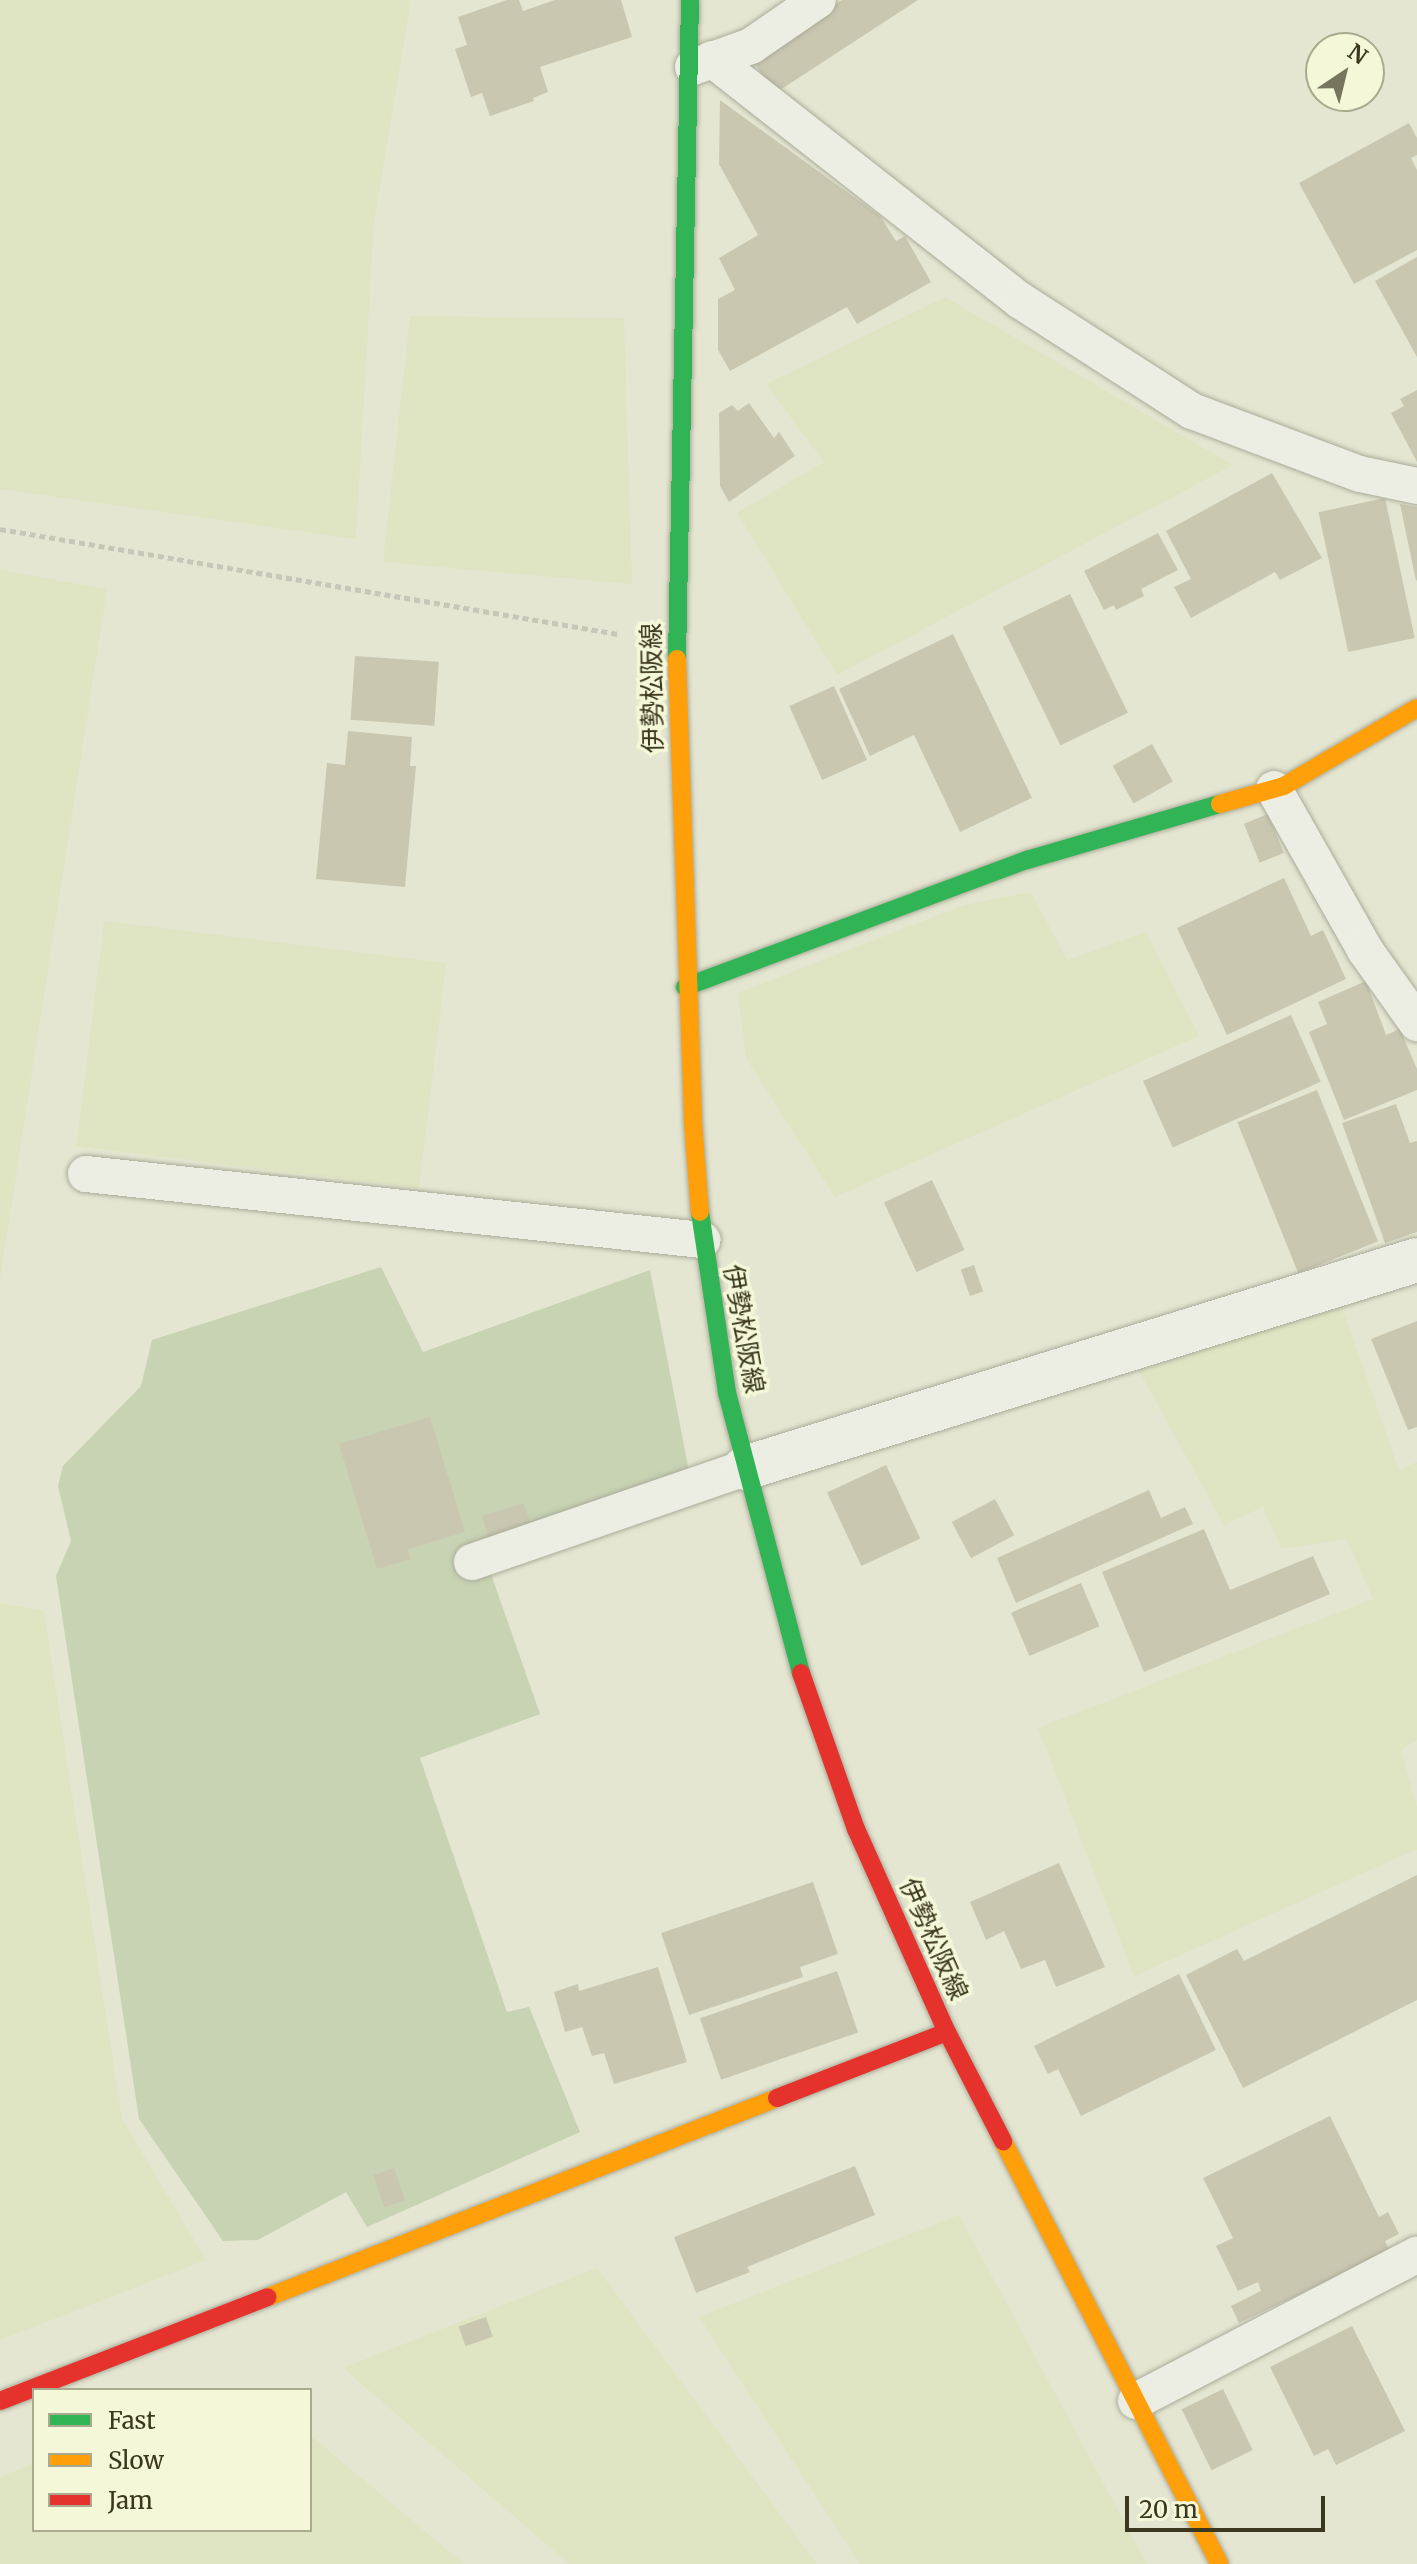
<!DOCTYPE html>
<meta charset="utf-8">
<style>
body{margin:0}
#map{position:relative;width:1417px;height:2564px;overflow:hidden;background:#e4e6d1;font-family:Merriweather,"Noto Sans JP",serif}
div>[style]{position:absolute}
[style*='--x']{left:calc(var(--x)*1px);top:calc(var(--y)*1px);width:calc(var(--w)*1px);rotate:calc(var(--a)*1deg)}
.farmland>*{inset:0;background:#dfe5c2;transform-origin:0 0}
.cemetery>*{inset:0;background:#c7d3b3}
.building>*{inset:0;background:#cac7b1;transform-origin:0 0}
.path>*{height:5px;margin-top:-2.5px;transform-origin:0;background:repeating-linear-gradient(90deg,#c6c7b8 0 6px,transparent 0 10px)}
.roads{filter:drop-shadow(0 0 2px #abab99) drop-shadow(0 0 2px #abab99)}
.lane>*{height:36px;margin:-18px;padding:0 18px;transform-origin:18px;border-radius:18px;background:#edeee3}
.street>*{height:44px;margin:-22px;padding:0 22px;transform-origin:22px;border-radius:22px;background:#edeee3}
.fast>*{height:18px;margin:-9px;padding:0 9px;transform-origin:9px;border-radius:9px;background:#30b455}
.slow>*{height:18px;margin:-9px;padding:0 9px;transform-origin:9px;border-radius:9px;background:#ff9f0a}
.jam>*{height:18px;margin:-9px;padding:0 9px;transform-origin:9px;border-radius:9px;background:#e5322d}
span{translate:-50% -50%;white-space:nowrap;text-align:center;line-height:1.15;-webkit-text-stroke:7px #f4f7d8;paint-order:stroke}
.street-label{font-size:26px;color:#3c3820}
.legend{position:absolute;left:32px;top:2388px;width:280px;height:144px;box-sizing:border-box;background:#f4f7d8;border:2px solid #aaab8e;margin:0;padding:10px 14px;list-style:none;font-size:24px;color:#3c3820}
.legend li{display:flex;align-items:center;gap:16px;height:40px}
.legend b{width:40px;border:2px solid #aaab8e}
.north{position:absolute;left:1305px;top:32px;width:80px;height:80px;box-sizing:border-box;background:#f4f7d8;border:2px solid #aaab8e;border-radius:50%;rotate:35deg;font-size:22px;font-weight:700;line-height:32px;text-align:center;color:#3c3820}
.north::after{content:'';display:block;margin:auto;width:28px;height:36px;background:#77755e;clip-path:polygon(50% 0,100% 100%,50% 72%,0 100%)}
.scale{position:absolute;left:1125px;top:2496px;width:200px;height:36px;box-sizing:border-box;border:4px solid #3c3820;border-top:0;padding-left:10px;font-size:24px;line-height:28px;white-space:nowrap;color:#3c3820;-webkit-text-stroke:6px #f4f7d8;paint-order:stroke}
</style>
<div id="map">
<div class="farmland">
<div style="clip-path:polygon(0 0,411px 0,374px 222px,356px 539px,0 489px)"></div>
<div style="clip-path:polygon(945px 297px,1233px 465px,837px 675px,737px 513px,824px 462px,766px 384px)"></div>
<div style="clip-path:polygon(410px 316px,624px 318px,632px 584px,383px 562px)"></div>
<div style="clip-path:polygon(0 570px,107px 589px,0 1279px)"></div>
<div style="clip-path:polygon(1031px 892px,1067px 960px,1146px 932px,1199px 1036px,835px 1197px,746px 1058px,738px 993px,964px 905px)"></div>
<div style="left:104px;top:921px;width:345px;height:227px;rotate:7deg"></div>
<div style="clip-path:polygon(1341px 1304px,1399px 1470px,1417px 1462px,1417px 1740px,1401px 1750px,1417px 1808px,1417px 1849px,1134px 1976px,1038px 1728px,1373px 1599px,1346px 1539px,1281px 1549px,1263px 1507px,1224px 1525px,1139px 1371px)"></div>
<div style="clip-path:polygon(0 1603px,44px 1611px,122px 2119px,206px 2260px,0 2340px)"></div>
<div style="clip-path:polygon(959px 2215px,1147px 2564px,860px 2564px,699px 2317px)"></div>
<div style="clip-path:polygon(597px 2268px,817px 2564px,569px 2564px,343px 2368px)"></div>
<div style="clip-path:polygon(310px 2435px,464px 2564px,0 2564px,0 2477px,34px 2463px,34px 2530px,310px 2530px)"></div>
</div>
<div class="cemetery">
<div style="clip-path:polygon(381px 1267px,423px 1352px,650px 1270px,693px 1492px,491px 1574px,540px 1714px,420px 1758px,507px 2012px,529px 2007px,580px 2132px,367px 2227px,346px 2192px,258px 2240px,223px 2241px,139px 2119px,56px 1576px,71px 1541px,58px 1486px,63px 1466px,141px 1386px,152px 1340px)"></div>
</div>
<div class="building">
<div style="clip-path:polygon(507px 0,519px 0,523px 11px,555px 0,621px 0,632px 37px,540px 67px,548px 92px,533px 98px,534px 101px,490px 116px,482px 93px,471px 97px,455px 49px,467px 45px,458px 17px)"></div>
<div style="clip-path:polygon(842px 0,918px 0,774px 94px,752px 59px)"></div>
<div style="clip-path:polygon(720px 100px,880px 216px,896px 241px,905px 236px,931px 282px,857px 324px,847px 307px,730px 371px,718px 350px,718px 299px,735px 290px,719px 258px,758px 235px,719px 164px)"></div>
<div style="clip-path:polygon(1409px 123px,1417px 138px,1417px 155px,1411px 158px,1417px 170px,1417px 250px,1354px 284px,1299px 183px)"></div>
<div style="clip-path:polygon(1417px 257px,1417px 357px,1375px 281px)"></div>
<div style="clip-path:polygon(1417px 390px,1417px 462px,1391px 413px,1404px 406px,1400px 399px)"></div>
<div style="clip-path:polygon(749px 403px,774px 438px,779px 432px,795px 456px,729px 502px,720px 486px,719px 413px,732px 405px,738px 411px)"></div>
<div style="clip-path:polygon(1272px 473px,1322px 558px,1280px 580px,1275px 572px,1191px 618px,1174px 587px,1191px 579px,1166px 531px)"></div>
<div style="left:1385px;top:498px;width:143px;height:68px;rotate:78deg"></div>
<div style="clip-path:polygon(1400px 504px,1417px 507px,1417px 580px,1416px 581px)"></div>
<div style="clip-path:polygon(1158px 533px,1178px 570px,1141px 589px,1144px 596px,1116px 610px,1114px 605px,1104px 610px,1084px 571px)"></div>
<div style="left:1070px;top:594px;width:132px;height:75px;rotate:64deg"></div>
<div style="clip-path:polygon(953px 634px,1032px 798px,960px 832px,914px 735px,870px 756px,839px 689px)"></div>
<div style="left:355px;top:656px;width:84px;height:64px;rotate:4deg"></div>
<div style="left:834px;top:686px;width:81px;height:49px;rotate:66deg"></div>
<div style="clip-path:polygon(348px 731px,412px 737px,410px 766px,416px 766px,405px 887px,316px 879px,327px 763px,345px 765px)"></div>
<div style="left:1152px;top:744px;width:43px;height:45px;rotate:61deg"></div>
<div style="left:1268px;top:814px;width:42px;height:26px;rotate:68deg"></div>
<div style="clip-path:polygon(1284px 878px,1311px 936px,1323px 930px,1346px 979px,1227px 1035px,1177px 928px)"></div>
<div style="clip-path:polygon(1366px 981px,1386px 1035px,1400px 1029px,1417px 1069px,1417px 1090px,1344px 1120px,1309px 1032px,1327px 1024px,1318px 1002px)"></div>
<div style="left:1291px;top:1015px;width:73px;height:162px;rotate:66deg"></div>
<div style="left:1317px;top:1090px;width:163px;height:86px;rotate:68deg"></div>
<div style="clip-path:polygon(1396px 1104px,1410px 1143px,1417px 1141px,1417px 1232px,1385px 1243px,1342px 1123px)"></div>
<div style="left:932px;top:1180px;width:77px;height:53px;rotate:65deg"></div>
<div style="left:974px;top:1265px;width:28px;height:14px;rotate:71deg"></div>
<div style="clip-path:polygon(1417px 1321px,1417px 1427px,1408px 1430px,1371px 1339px)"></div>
<div style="clip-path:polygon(430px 1417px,465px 1532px,408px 1549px,411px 1559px,377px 1569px,339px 1444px)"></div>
<div style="left:886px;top:1465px;width:81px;height:65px;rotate:65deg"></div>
<div style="clip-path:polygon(1149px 1490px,1161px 1518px,1185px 1507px,1193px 1524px,1016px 1603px,997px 1558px)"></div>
<div style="left:995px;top:1499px;width:41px;height:49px;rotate:62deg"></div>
<div style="left:524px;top:1503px;width:24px;height:44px;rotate:73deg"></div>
<div style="clip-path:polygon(1204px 1529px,1230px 1590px,1313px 1556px,1330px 1594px,1144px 1672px,1102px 1572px)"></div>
<div style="left:1081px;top:1583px;width:47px;height:76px;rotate:67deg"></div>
<div style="clip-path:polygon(1059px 1863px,1105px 1967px,1056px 1987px,1045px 1960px,1021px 1969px,1004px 1931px,986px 1940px,970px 1902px)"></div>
<div style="clip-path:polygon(1417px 1875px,1417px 2000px,1243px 2088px,1186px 1975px,1237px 1949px,1244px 1961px)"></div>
<div style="clip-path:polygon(813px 1882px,838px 1954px,800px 1967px,803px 1977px,689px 2015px,661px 1933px)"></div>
<div style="clip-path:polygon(658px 1967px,687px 2062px,614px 2084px,604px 2053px,592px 2056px,582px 2027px,565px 2032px,554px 1992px,578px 1984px,579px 1991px)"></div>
<div style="left:837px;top:1971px;width:65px;height:145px;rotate:71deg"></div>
<div style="clip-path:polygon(1179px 1974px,1216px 2050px,1081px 2116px,1058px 2069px,1048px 2074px,1034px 2046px)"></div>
<div style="clip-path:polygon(1330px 2116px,1379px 2217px,1388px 2212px,1399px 2234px,1385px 2241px,1390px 2251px,1239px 2323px,1231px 2306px,1261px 2291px,1258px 2282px,1238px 2291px,1216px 2246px,1233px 2238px,1203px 2178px)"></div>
<div style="clip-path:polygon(855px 2166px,875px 2215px,747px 2267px,750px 2272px,696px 2293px,674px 2237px)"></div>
<div style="left:394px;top:2168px;width:34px;height:22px;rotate:71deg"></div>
<div style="left:486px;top:2317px;width:21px;height:29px;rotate:71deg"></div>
<div style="clip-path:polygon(1352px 2326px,1405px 2431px,1336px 2465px,1328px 2449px,1314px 2456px,1270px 2367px)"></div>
<div style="left:1223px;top:2389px;width:68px;height:46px;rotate:64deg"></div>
</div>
<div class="path">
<div style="--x:0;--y:529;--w:627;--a:9.64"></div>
</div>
<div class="roads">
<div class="lane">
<div style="--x:712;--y:59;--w:392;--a:38.1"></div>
<div style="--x:1021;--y:301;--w:203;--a:32.8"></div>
<div style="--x:1192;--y:411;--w:179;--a:20.6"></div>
<div style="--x:1360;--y:474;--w:58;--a:11.9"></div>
<div style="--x:693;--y:67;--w:62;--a:-19.9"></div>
<div style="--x:751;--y:46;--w:81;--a:-34.5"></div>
<div style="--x:1274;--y:789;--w:185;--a:60.5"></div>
<div style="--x:1365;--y:950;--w:90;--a:54.5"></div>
<div style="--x:86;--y:1174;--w:620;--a:6.12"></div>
<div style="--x:472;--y:1562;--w:289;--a:-19"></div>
<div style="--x:1136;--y:2401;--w:317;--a:-27.5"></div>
</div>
<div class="street">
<div style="--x:745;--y:1468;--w:703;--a:-17.2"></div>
</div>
<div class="fast">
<div style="--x:677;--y:659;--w:659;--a:-88.87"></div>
<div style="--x:685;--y:987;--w:365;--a:-20.4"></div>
<div style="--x:1027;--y:860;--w:201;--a:-16.2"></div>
<div style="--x:700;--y:1212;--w:183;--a:81.5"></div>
<div style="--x:727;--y:1393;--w:290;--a:75.2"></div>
</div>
<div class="slow">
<div style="--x:677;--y:659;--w:463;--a:88"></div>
<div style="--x:693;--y:1122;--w:90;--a:85.6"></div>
<div style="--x:1220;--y:804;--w:66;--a:-15.7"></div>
<div style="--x:1284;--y:786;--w:154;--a:-30.4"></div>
<div style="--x:1003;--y:2141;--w:475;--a:62.9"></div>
<div style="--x:268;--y:2297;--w:547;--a:-21.35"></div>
</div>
<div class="jam">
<div style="--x:801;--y:1673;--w:165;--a:70.6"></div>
<div style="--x:856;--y:1829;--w:222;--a:65.9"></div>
<div style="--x:947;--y:2032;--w:123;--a:62.8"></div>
<div style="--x:777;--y:2098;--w:182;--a:-21.2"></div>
<div style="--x:0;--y:2401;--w:287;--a:-21.2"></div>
</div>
</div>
<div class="street-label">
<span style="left:652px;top:688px;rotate:-91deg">伊勢松阪線</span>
<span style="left:744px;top:1329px;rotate:80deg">伊勢松阪線</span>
<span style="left:934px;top:1939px;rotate:66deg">伊勢松阪線</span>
</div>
<ul class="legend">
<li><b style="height:10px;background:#30b455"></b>Fast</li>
<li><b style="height:10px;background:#ff9f0a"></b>Slow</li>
<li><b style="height:10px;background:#e5322d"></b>Jam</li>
</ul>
<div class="north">N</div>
<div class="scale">20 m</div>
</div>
